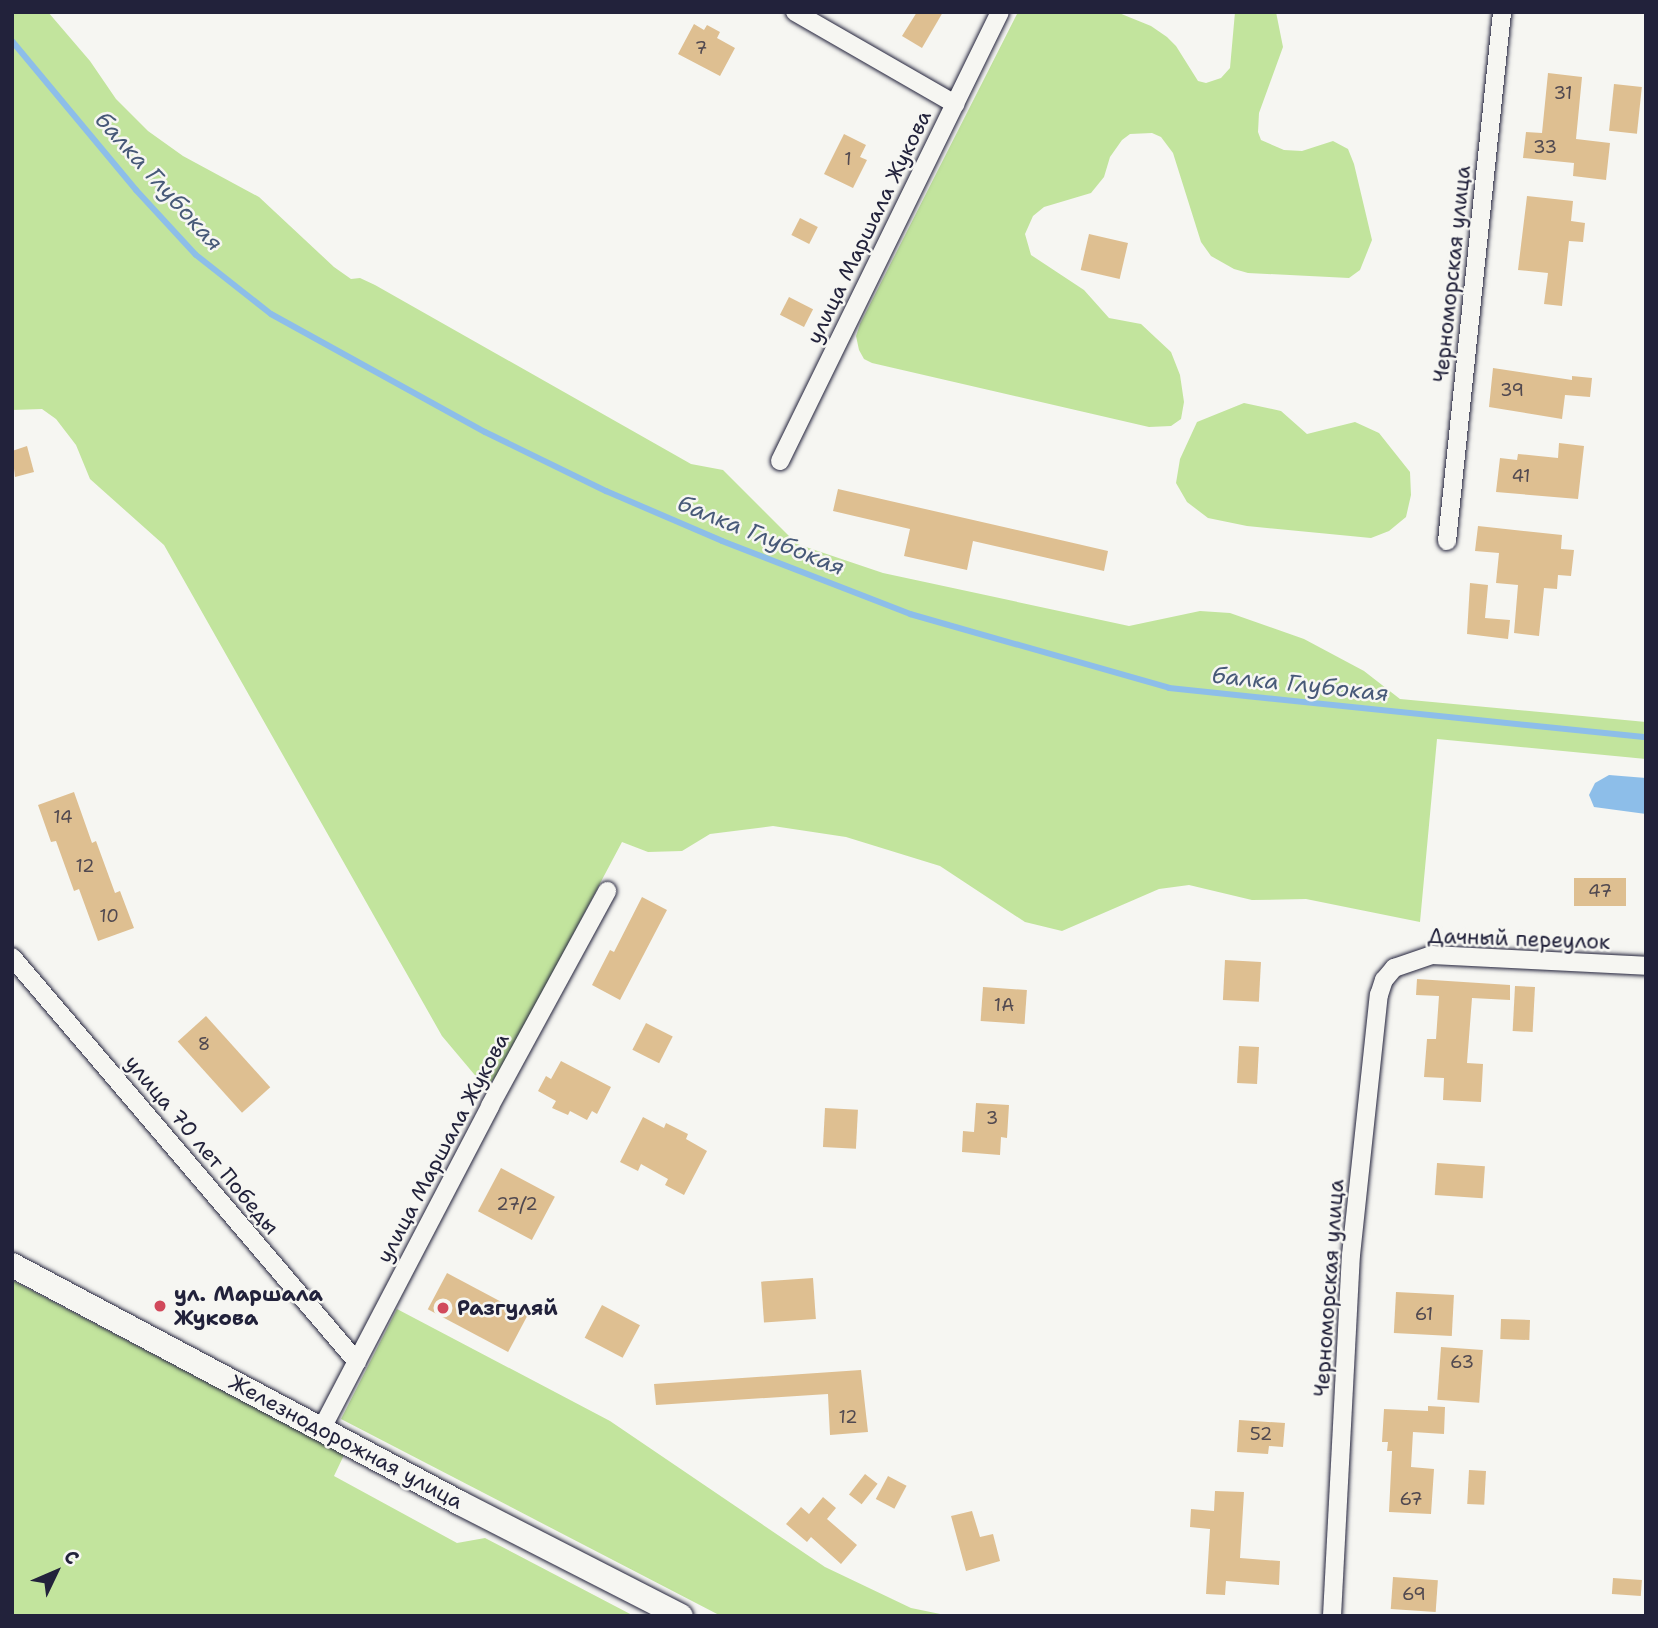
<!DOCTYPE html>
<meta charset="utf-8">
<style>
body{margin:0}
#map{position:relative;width:1658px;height:1628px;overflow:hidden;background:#f6f6f2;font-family:"Shantell Sans",sans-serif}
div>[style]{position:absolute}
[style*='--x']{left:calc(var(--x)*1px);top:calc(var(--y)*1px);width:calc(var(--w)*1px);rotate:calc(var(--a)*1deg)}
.green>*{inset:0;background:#c2e49d}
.water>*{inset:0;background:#8dbee9}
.stream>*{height:6px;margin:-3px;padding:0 3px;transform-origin:3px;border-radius:3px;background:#8dbee9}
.building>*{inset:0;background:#debf91;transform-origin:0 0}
.roads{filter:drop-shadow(0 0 2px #22223b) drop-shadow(0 0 2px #22223b)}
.street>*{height:18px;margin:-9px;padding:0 9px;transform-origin:9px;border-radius:9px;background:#f6f6f2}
.secondary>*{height:24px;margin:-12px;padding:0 12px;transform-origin:12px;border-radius:12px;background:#f6f6f2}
.dots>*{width:19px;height:19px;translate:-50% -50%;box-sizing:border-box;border:4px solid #f6f6f2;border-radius:50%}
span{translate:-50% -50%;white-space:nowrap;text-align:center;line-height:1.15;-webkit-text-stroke:5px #f6f6f2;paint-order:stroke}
.number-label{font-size:18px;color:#514950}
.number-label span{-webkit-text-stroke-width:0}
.street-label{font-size:21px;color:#22223b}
.poi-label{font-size:21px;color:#22223b;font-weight:700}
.left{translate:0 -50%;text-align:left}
.water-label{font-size:23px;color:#475978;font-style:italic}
.frame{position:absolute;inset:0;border:14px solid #22223b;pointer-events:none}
.north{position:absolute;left:21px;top:1537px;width:70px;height:70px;-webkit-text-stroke:5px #f6f6f2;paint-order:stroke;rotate:46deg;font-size:19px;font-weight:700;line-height:28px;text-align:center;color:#22223b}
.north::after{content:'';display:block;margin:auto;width:24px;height:32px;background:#22223b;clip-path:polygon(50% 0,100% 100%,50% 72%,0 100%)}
</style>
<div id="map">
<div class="green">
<div style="clip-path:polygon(12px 12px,48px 12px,90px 61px,116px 99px,148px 131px,183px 156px,259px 197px,334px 267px,351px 279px,360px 278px,375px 285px,691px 464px,723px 470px,797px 544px,883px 573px,1129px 626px,1200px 611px,1230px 613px,1304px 639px,1364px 671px,1400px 699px,1646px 722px,1646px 759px,1437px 739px,1420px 922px,1306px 899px,1252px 900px,1189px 885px,1159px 889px,1062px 931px,1025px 922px,940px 866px,846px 837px,773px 826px,710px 834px,682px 851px,648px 852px,622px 842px,500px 1072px,491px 1082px,479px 1080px,442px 1036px,164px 545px,90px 479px,76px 445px,56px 419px,42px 409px,12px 410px)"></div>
<div style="clip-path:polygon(1018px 12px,1119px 13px,1151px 26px,1167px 37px,1176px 46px,1198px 81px,1206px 83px,1221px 78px,1230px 68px,1235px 12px,1276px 12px,1283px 47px,1259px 113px,1258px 132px,1261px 140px,1284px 150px,1302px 151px,1333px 141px,1348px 149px,1354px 164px,1372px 240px,1360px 270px,1349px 278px,1248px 273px,1234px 269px,1211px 256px,1201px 242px,1173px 153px,1161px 137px,1152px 133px,1130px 134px,1122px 140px,1110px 157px,1104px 177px,1091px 193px,1044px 207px,1033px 216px,1025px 234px,1031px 255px,1084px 290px,1109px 318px,1141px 324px,1171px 352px,1180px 375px,1184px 402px,1181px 419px,1171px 426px,1149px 427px,872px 363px,864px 359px,859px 350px,856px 336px,860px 324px)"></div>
<div style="clip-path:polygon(1244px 403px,1281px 411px,1307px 434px,1355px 422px,1379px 433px,1410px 472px,1411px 495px,1406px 517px,1389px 531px,1371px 538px,1247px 526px,1208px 518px,1187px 502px,1176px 483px,1180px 459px,1197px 422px)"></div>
<div style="clip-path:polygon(12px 1280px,344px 1455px,334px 1476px,457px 1543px,485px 1538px,634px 1616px,12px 1616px)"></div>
<div style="clip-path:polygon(397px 1309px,610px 1421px,825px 1567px,911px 1608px,950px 1616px,721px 1616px,341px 1419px)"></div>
</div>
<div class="water">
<div style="clip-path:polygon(1609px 775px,1646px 778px,1646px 814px,1594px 807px,1589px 795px,1595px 783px)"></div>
</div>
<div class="stream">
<div style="--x:12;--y:41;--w:194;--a:50.2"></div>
<div style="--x:136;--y:190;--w:88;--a:47.3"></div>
<div style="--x:196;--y:255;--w:95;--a:38.2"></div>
<div style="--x:271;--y:314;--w:244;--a:28.9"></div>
<div style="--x:485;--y:432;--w:135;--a:26"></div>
<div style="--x:606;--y:491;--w:126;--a:23.3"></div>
<div style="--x:722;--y:541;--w:202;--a:21.2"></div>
<div style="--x:910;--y:614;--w:269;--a:15.9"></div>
<div style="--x:1169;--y:688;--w:480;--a:5.9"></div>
</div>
<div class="building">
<div style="clip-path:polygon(917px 12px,943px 12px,922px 48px,902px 36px)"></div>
<div style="clip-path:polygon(694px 24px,704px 30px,707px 25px,720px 32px,717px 38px,735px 48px,720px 76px,678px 54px)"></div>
<div style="clip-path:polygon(1548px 73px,1582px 77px,1576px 139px,1610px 143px,1606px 180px,1573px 176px,1574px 163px,1523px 158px,1526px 132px,1542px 133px)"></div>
<div style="left:1614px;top:84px;width:28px;height:47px;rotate:6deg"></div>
<div style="clip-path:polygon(844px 134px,866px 145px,860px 157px,867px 160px,853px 188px,824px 174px)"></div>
<div style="clip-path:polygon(1527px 196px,1573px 201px,1571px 221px,1585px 223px,1583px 242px,1569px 241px,1562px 306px,1544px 304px,1548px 273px,1518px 270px)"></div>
<div style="left:800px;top:218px;width:20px;height:19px;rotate:27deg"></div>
<div style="left:1089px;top:234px;width:40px;height:37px;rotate:13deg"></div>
<div style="left:789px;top:297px;width:27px;height:20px;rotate:27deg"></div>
<div style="clip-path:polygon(1493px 368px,1572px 380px,1572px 376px,1592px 378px,1590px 397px,1565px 395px,1562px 419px,1489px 407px)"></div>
<div style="clip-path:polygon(1559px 443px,1584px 446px,1578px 499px,1496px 492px,1500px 458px,1517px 460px,1518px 454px,1558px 458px)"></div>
<div style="clip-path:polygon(27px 446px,34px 472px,15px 477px,12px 451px)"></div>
<div style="clip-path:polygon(838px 489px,1108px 551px,1104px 571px,973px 541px,967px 570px,904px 556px,910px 529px,833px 511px)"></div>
<div style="clip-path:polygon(1478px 526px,1562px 535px,1561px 549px,1574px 550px,1571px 576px,1558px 575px,1557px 589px,1544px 588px,1539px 636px,1514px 633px,1518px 585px,1496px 583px,1499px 553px,1475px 551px)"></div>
<div style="clip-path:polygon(1470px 583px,1488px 585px,1485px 618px,1510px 620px,1508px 639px,1467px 634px)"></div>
<div style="clip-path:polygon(74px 792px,92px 843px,96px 841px,115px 893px,120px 891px,134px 928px,98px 941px,79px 889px,74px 891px,56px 841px,51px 842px,38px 805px)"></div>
<div style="left:1574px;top:878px;width:52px;height:28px"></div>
<div style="clip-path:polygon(642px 897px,667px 910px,620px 1000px,592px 985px,610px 950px,614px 952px)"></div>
<div style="left:1225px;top:960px;width:36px;height:40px;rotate:3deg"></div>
<div style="clip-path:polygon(1417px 979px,1510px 985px,1510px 1000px,1472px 998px,1467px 1063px,1483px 1064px,1481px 1102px,1443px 1100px,1444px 1078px,1424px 1077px,1427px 1039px,1436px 1039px,1439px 996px,1416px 995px)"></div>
<div style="left:1515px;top:986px;width:20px;height:45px;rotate:3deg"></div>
<div style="left:983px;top:987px;width:44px;height:34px;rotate:4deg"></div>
<div style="left:206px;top:1016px;width:96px;height:38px;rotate:48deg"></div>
<div style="left:646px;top:1023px;width:30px;height:30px;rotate:27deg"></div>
<div style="left:1239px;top:1046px;width:20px;height:37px;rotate:3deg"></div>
<div style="clip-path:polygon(561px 1061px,611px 1087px,597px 1114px,592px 1111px,587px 1120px,570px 1111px,568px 1115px,552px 1108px,556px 1101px,538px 1091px,546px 1076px,551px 1079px)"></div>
<div style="clip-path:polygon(976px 1103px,1009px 1105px,1007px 1138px,1001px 1137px,1000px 1155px,962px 1152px,963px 1131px,974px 1132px)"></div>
<div style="left:825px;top:1108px;width:33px;height:39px;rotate:3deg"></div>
<div style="clip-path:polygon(643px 1117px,664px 1128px,666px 1123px,688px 1134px,686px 1139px,707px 1151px,684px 1195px,665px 1185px,668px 1179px,641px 1164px,638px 1171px,620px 1162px)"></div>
<div style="left:1437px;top:1163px;width:48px;height:32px;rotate:4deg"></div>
<div style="left:501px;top:1168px;width:61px;height:49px;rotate:28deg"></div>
<div style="left:447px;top:1273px;width:91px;height:41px;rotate:28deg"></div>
<div style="left:813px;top:1278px;width:41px;height:52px;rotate:86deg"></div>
<div style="left:1396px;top:1292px;width:58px;height:41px;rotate:3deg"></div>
<div style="left:602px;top:1305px;width:43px;height:37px;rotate:28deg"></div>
<div style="left:1501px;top:1319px;width:29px;height:20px;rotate:2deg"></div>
<div style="left:1441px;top:1347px;width:42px;height:53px;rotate:4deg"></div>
<div style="clip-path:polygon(861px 1370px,868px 1432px,830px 1435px,828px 1394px,656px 1405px,654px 1384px)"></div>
<div style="clip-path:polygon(1428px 1406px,1445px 1407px,1444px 1434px,1413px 1432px,1411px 1467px,1434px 1469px,1431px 1514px,1389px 1512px,1392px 1451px,1387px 1451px,1388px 1442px,1382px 1442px,1384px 1409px,1428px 1411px)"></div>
<div style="clip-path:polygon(1239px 1420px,1285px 1423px,1283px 1447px,1269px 1446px,1268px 1454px,1237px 1452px)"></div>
<div style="left:1469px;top:1470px;width:17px;height:34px;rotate:3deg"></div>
<div style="left:865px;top:1474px;width:16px;height:26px;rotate:38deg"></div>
<div style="left:888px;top:1476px;width:21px;height:26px;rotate:28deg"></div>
<div style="clip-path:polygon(1215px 1491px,1244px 1492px,1240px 1558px,1280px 1561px,1279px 1585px,1226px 1581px,1225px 1595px,1206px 1594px,1210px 1529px,1190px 1527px,1191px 1509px,1214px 1511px)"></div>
<div style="clip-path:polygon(823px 1497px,836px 1508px,827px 1519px,857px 1545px,841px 1564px,811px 1537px,807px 1542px,786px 1524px,801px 1507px,809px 1514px)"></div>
<div style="clip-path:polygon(972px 1511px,980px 1537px,993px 1534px,1000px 1561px,966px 1571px,951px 1516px)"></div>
<div style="left:1393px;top:1577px;width:45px;height:32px;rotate:4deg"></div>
<div style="left:1613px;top:1578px;width:29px;height:16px;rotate:4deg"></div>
</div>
<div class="roads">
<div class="street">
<div style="--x:795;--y:12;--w:185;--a:29.9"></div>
<div style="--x:780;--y:461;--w:500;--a:-63.9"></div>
<div style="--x:1447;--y:541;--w:532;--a:-84.06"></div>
<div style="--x:12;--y:957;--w:532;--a:49.57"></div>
<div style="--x:322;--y:1428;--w:363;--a:-62.4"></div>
<div style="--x:490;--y:1106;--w:245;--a:-61.4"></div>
<div style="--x:1332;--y:1616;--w:361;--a:-87"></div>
<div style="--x:1351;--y:1255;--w:262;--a:-83.9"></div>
<div style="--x:1379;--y:995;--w:16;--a:-72"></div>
<div style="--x:1384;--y:980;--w:16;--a:-50"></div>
<div style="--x:1394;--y:968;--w:40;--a:-18.9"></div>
<div style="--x:1432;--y:955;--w:214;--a:2.9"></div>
</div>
<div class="secondary">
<div style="--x:12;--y:1265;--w:507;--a:27.98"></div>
<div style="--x:460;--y:1503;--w:248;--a:27.1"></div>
</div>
</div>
<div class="dots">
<div style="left:160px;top:1306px;background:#d1495b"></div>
<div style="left:443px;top:1308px;background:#d1495b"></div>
</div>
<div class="number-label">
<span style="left:701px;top:48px">7</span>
<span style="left:1563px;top:93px">31</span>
<span style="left:1545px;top:147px">33</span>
<span style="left:848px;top:159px">1</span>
<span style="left:1512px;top:390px">39</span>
<span style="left:1521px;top:476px">41</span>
<span style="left:63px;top:817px">14</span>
<span style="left:85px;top:866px">12</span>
<span style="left:1600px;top:891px">47</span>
<span style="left:109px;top:916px">10</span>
<span style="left:1004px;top:1005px">1А</span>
<span style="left:204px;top:1044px">8</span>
<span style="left:992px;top:1118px">3</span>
<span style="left:517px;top:1204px">27/2</span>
<span style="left:1424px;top:1314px">61</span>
<span style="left:1462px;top:1362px">63</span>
<span style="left:848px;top:1417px">12</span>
<span style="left:1261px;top:1434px">52</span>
<span style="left:1411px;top:1499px">67</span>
<span style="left:1414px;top:1594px">69</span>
</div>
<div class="street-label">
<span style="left:869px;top:227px;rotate:-64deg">улица Маршала Жукова</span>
<span style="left:1452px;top:274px;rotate:-84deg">Черноморская улица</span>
<span style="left:1519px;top:939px;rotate:2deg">Дачный переулок</span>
<span style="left:202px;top:1145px;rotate:50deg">улица 70 лет Победы</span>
<span style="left:443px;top:1148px;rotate:-62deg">улица Маршала Жукова</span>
<span style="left:1329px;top:1288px;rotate:-86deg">Черноморская улица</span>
<span style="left:346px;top:1442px;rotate:28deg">Железнодорожная улица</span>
</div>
<div class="poi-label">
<span class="left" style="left:174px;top:1306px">ул. Маршала<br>Жукова</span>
<span class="left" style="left:457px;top:1308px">Разгуляй</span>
</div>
<div class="water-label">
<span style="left:159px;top:181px;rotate:48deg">балка Глубокая</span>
<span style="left:761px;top:535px;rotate:22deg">балка Глубокая</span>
<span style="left:1300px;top:684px;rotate:6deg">балка Глубокая</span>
</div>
<div class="frame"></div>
<div class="north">С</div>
</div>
